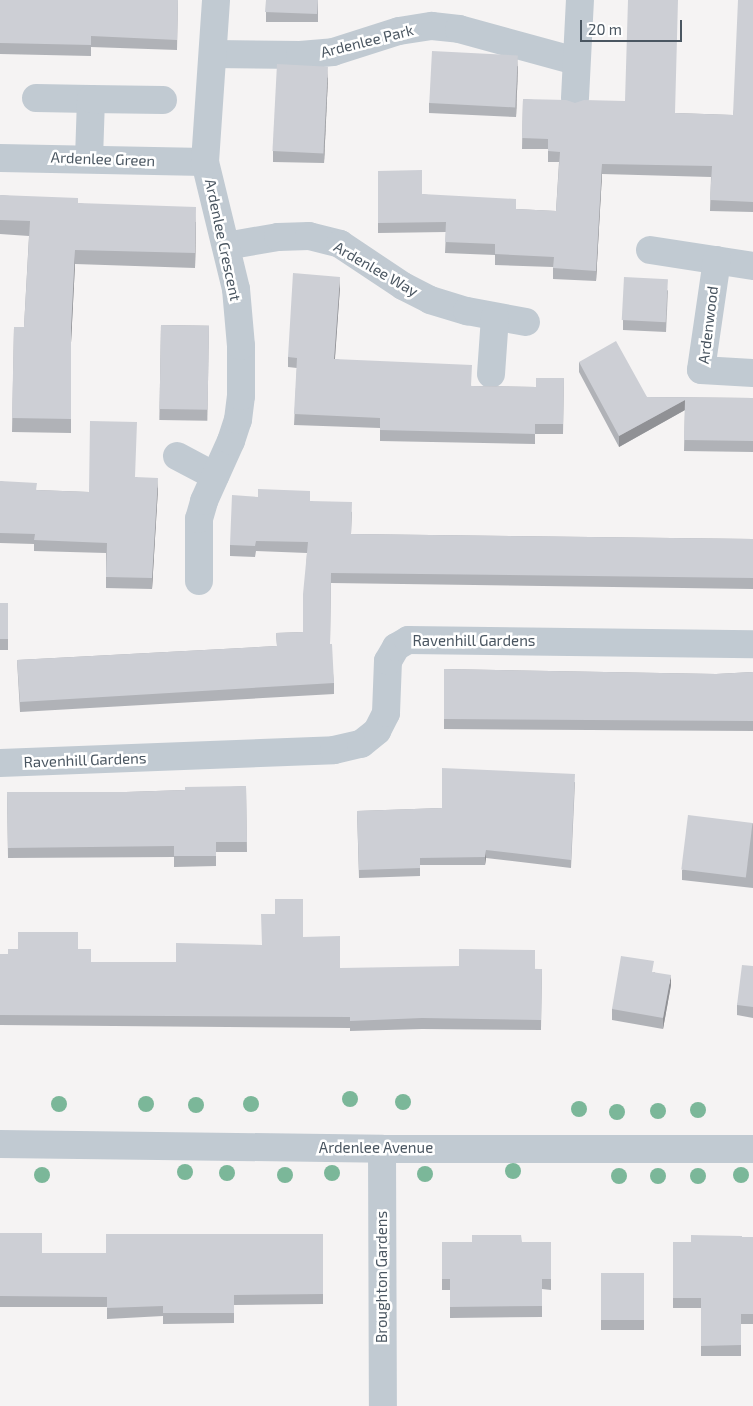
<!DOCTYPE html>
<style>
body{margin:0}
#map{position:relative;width:753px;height:1406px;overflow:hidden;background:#f5f3f3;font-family:"Exo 2",sans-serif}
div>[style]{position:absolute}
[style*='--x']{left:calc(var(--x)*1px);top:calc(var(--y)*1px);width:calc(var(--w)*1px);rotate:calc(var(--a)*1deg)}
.minor>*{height:28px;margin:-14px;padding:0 14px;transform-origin:14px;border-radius:14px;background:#c1cad2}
.trees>*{width:16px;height:16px;margin:-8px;border-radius:50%;background:#7bb799}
.wall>*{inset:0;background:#b0b2b7;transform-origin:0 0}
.shaded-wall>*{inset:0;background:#909195}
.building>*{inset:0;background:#cdcfd5;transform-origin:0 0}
span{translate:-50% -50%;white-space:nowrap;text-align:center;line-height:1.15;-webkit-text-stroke:5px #fff;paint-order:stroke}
.street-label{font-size:15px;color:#4a5661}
.scale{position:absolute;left:580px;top:20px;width:102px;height:22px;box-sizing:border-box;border:2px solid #4a5661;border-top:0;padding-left:6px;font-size:15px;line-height:18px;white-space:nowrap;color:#4a5661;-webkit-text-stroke:4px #fff;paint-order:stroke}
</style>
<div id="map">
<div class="minor">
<div style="--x:213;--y:54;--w:87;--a:0.7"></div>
<div style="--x:300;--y:55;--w:33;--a:-5"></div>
<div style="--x:333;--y:52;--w:69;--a:-17.7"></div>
<div style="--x:399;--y:31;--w:33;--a:-9"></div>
<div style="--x:432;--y:26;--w:27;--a:6"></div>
<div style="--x:459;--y:29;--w:121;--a:15.3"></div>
<div style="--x:36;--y:98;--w:55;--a:1"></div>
<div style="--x:575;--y:98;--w:98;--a:-87.1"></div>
<div style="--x:0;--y:158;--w:205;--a:1.1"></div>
<div style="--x:89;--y:159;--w:60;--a:-88.1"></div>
<div style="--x:91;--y:99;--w:72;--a:0.8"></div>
<div style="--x:226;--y:246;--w:53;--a:-9.8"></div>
<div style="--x:278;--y:237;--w:31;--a:-2"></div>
<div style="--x:309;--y:236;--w:32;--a:14"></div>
<div style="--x:340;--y:244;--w:76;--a:33.7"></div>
<div style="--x:403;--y:286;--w:30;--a:27"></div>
<div style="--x:430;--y:300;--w:39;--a:17"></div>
<div style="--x:467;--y:311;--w:60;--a:10.6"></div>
<div style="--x:650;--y:250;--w:104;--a:8.8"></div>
<div style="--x:717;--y:260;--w:111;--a:98.3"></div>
<div style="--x:701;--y:370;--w:52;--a:3.3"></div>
<div style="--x:491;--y:374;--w:57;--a:-86"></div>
<div style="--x:177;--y:456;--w:43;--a:27.8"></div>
<div style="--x:199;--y:581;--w:62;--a:-90"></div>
<div style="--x:199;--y:519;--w:19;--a:-74"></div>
<div style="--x:204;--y:501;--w:66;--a:-65.8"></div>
<div style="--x:231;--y:441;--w:22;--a:-72"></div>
<div style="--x:238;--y:420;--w:24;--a:-83"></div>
<div style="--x:241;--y:396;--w:50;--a:-90"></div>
<div style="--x:241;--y:346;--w:57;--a:-95"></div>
<div style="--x:236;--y:289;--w:131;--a:-103.7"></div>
<div style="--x:205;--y:162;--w:162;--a:-86.1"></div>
<div style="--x:0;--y:763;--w:334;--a:-2.2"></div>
<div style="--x:334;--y:750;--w:28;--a:-13"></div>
<div style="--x:361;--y:744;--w:21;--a:-39"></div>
<div style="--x:377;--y:731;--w:20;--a:-63"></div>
<div style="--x:386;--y:713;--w:52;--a:-87.8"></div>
<div style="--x:388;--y:661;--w:16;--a:-60"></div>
<div style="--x:396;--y:647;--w:14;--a:-30"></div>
<div style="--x:408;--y:640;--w:345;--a:0.7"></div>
<div style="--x:0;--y:1144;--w:382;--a:0.7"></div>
<div style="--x:382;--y:1149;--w:371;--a:0"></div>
<div style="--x:382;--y:1149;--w:257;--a:89.8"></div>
</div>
<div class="trees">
<div style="left:350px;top:1099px"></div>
<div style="left:403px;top:1102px"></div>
<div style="left:59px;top:1104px"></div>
<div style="left:146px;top:1104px"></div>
<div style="left:251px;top:1104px"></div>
<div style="left:196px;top:1105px"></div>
<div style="left:579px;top:1109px"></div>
<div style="left:698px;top:1110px"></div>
<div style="left:658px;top:1111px"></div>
<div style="left:617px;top:1112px"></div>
<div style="left:513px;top:1171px"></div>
<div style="left:185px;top:1172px"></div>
<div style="left:227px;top:1173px"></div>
<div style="left:332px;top:1173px"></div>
<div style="left:425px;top:1174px"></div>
<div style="left:42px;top:1175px"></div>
<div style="left:285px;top:1175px"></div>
<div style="left:741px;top:1175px"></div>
<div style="left:619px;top:1176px"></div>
<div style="left:658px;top:1176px"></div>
<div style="left:698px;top:1176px"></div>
</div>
<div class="wall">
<div style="clip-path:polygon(0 0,178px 0,177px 50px,91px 47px,91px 56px,0 54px)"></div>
<div style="left:266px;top:0;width:52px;height:22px"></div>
<div style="clip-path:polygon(753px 0,753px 212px,710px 211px,711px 177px,602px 174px,596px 281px,553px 279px,553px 267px,495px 265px,495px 255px,445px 253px,446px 232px,378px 233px,378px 171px,422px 194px,516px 209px,556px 211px,559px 162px,548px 162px,548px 149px,522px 149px,523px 99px,676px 113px,733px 115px)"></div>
<div style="clip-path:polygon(518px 66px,516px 117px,429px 113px,429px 103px)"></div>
<div style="clip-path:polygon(328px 77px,324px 163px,273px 162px,273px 151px)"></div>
<div style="clip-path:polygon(0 195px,78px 203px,196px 222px,195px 268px,75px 264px,71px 343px,71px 433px,12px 432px,14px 327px,24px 327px,29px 236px,0 234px)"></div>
<div style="clip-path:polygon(340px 287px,335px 359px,472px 386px,536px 387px,564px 378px,563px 434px,535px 434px,535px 444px,380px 441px,380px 428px,294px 425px,297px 368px,288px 367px,288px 357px)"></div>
<div style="clip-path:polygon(668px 290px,666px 332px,623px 330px,623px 320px)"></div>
<div style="left:161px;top:325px;width:48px;height:95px;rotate:1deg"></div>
<div style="clip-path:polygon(579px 362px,647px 397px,753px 398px,753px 452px,684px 451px,685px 410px,619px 447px,579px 372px)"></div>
<div style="clip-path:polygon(136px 477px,158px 488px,152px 589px,106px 588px,106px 553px,34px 551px,34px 544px,0 543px,0 481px,37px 490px,89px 492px)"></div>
<div style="clip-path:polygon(310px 501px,352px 512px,351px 534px,753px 539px,753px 589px,331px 583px,330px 644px,334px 683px,334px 694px,20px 712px,17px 660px,277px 646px,276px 633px,303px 632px,307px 553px,256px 551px,255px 557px,230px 556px,230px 545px)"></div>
<div style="left:0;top:603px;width:8px;height:47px"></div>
<div style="clip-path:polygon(444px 669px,716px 674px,753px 672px,753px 731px,444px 729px)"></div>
<div style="clip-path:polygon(575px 782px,571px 868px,486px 858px,485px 865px,420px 865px,420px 876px,359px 878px,357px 811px,442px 808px)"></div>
<div style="clip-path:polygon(246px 786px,247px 852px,216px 852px,216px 866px,174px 867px,174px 857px,8px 858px,7px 792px,126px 792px,185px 790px)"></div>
<div style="clip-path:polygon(753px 823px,753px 888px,682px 880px,682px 870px)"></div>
<div style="clip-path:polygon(303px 937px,340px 968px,542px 969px,541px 1030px,422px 1029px,350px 1031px,350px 1028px,0 1025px,0 954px,8px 954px,78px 949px,91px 962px,176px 962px)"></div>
<div style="clip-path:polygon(753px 966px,753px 1018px,737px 1015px,737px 1005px)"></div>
<div style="clip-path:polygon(654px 972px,671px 985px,663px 1029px,612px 1020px,612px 1009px)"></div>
<div style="clip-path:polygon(0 1233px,42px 1253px,106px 1253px,323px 1234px,323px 1304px,234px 1305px,234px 1323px,163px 1324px,163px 1316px,107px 1319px,107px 1307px,0 1307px)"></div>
<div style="clip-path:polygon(742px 1237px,753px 1237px,753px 1324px,741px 1324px,741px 1356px,701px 1356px,701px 1308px,673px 1308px,673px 1242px,691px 1242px)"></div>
<div style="clip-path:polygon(442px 1242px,551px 1242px,551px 1290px,542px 1289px,542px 1317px,450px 1318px,450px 1290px,442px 1290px)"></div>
<div style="left:601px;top:1273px;width:43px;height:57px"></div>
</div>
<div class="shaded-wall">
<div style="clip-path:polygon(518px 56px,518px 66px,516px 117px,516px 107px)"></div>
<div style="clip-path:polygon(328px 67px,328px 77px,324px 163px,324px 153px)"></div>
<div style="clip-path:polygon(602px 164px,602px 174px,596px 281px,596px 271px)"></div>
<div style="clip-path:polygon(196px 207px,196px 222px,195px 268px,195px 253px)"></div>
<div style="clip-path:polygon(75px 250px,75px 264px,71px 343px,71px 433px,71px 328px)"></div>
<div style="clip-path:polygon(340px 277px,340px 287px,334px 370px,334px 359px)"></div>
<div style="clip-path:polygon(685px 400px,685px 410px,619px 447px,619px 436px)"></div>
<div style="clip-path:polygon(158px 478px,158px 488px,152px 589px,152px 578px)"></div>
<div style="clip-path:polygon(486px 850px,486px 858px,485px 865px,485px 857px)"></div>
<div style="clip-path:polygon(671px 975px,671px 985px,663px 1029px,663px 1018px)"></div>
</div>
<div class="building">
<div style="clip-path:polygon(0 0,178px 0,177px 40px,91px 36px,91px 45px,0 43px)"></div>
<div style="clip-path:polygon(266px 0,318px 0,317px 14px,265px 12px)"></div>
<div style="clip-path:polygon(628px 0,678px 0,675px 113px,733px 115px,738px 0,753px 0,753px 202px,710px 200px,712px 166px,602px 164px,596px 271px,553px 268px,554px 257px,495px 254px,495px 244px,445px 242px,446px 222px,378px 223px,378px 171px,422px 170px,422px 194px,516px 199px,516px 209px,556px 211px,560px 152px,548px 151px,548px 139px,522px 138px,523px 99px,566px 100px,575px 103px,584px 100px,625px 101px)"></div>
<div style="left:432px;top:51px;width:86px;height:52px;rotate:3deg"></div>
<div style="left:277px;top:64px;width:51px;height:87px;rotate:3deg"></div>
<div style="clip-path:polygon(0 195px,78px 198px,78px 203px,196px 207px,195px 253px,75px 250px,71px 328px,71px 419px,12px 418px,14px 327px,24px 327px,30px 221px,0 220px)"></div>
<div style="clip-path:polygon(293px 273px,340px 277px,334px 359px,472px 365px,471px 386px,536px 387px,536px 378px,564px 378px,563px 424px,535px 424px,535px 434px,380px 430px,380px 418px,294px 414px,297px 358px,288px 357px)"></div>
<div style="left:624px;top:277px;width:44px;height:43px;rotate:3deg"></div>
<div style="left:161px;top:325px;width:48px;height:84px;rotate:1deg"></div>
<div style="clip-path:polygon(616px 341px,647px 397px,753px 398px,753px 441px,684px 440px,685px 400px,619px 436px,579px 362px)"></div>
<div style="clip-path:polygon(90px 421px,137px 422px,135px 477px,158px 478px,152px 578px,106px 577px,107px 543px,34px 540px,35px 534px,0 533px,0 481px,37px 483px,36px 490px,89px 492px)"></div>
<div style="clip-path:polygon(258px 489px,310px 491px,310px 501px,352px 502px,351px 534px,753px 539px,753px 578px,331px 573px,330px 644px,332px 644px,334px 683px,20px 702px,17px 660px,277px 646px,276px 633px,303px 632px,303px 594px,308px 542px,256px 541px,255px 546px,230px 545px,232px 495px,258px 497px)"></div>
<div style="left:0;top:603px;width:8px;height:36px"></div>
<div style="clip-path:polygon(444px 669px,716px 674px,753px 672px,753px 721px,444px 719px)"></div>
<div style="clip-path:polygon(442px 768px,575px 774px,571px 860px,486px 850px,485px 857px,420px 858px,420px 868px,359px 870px,357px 811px,442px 808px)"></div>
<div style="clip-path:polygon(246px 786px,247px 842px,216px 842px,216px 856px,174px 856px,174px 846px,8px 848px,7px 792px,126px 792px,185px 790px,185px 787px)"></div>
<div style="left:688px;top:815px;width:65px;height:55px;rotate:7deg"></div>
<div style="clip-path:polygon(275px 899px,303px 899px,303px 937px,340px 936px,340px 968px,459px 966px,459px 949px,535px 950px,535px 969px,542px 969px,541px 1020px,422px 1018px,350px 1021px,350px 1017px,0 1015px,0 954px,8px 954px,8px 949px,18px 949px,18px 932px,78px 932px,78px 949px,91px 949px,91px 962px,176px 962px,176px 943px,262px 945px,261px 914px,275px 914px)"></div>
<div style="clip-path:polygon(621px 956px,654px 961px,652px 972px,671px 975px,663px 1018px,612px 1009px)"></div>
<div style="clip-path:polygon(742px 965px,753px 966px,753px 1007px,737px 1005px)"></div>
<div style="clip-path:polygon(0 1233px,42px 1233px,42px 1253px,106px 1253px,106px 1234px,323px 1234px,323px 1294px,234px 1295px,234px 1313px,163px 1313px,163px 1306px,107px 1308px,107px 1297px,0 1296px)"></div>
<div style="clip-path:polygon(472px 1235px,521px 1235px,522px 1242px,551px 1242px,551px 1279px,542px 1279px,542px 1306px,450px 1307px,450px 1279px,442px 1279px,442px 1242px,472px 1242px)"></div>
<div style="clip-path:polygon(691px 1235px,742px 1236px,742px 1237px,753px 1237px,753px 1314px,741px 1314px,741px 1345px,701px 1346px,701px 1298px,673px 1298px,673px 1242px,691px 1242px)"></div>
<div style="left:601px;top:1273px;width:43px;height:47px"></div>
</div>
<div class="street-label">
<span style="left:367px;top:41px;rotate:-14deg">Ardenlee Park</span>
<span style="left:103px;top:159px;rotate:2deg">Ardenlee Green</span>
<span style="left:223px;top:240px;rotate:78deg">Ardenlee Crescent</span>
<span style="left:376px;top:269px;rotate:30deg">Ardenlee Way</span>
<span style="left:708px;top:325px;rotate:-83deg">Ardenwood</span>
<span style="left:474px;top:641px">Ravenhill Gardens</span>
<span style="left:85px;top:760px;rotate:-2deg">Ravenhill Gardens</span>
<span style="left:376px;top:1148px">Ardenlee Avenue</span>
<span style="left:382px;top:1277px;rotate:-90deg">Broughton Gardens</span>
</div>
<div class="scale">20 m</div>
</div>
